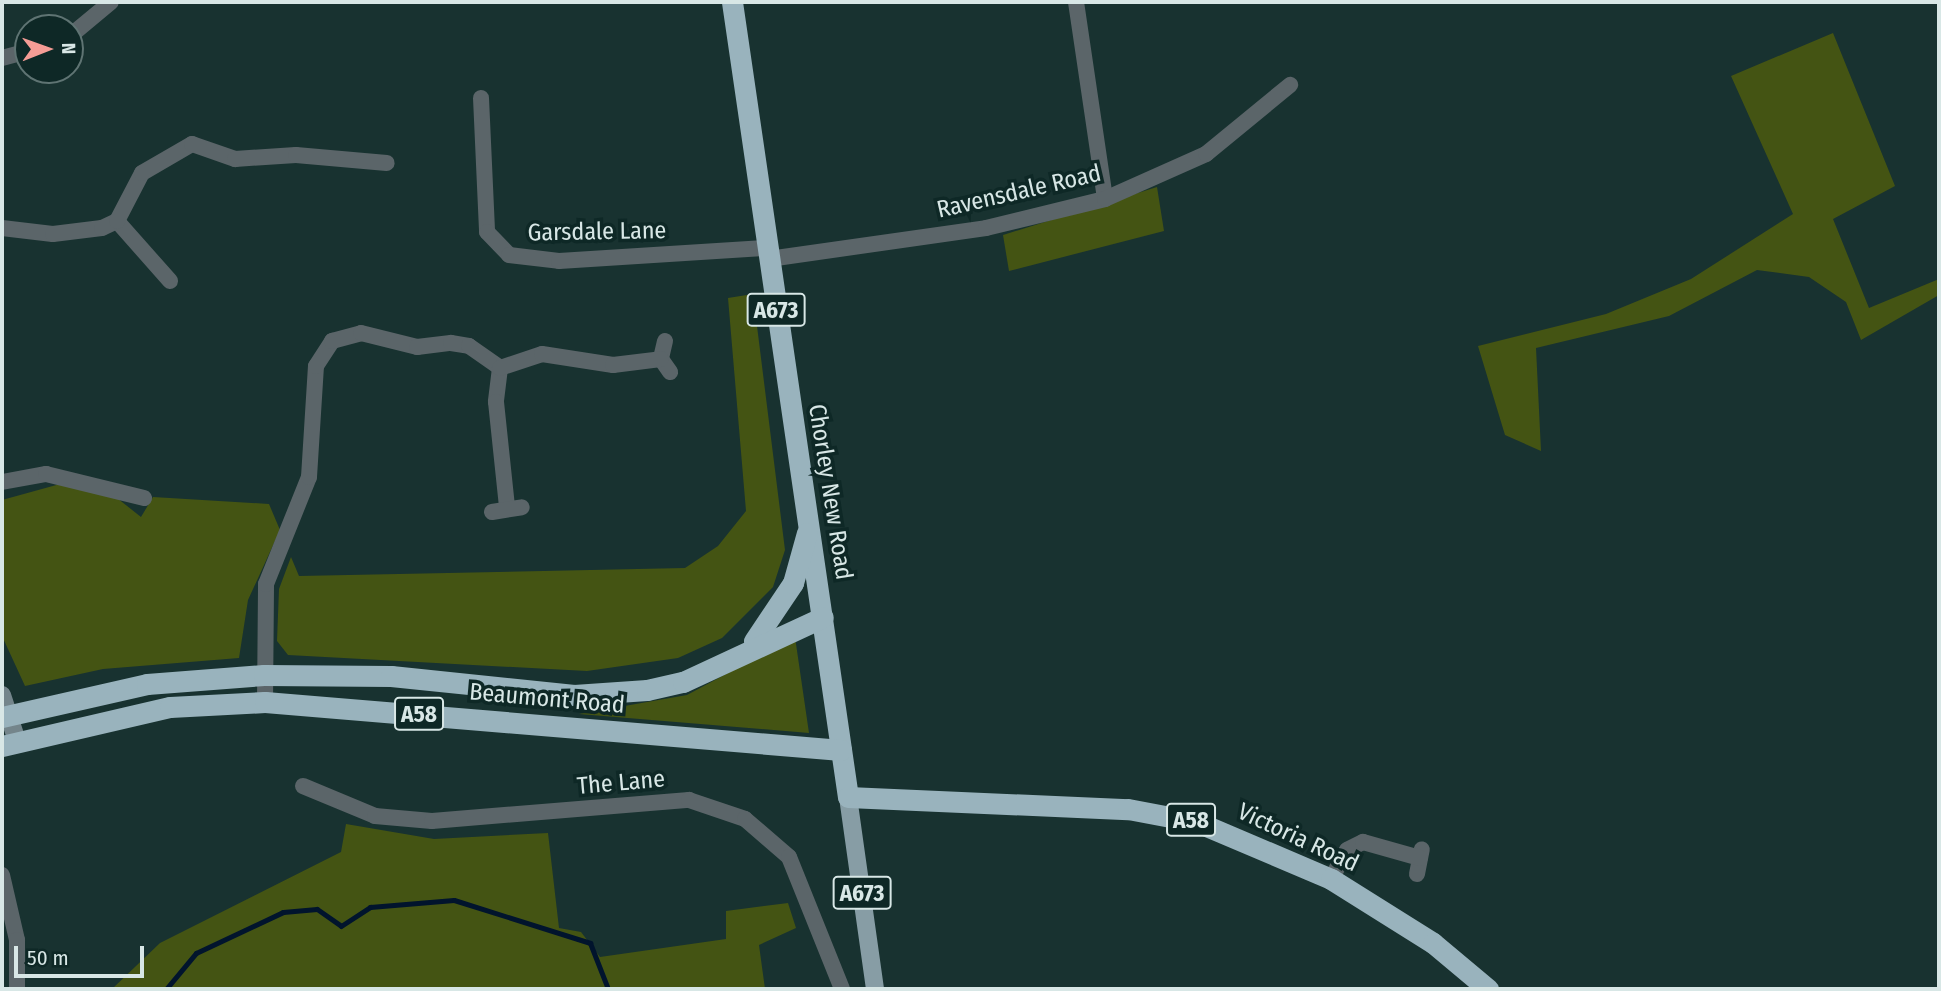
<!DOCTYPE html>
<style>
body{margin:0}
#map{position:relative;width:1941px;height:991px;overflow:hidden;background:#183230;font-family:"Fira Sans Condensed",sans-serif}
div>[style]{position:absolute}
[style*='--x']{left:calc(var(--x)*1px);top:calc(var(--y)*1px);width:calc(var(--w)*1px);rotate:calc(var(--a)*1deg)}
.green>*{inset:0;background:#445413}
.stream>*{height:5px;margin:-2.5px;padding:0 2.5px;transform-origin:2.5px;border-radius:2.5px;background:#01142d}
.street>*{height:16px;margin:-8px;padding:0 8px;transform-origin:8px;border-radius:8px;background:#5b6569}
.secondary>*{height:18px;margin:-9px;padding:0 9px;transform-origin:9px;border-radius:9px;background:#74858b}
.primary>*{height:18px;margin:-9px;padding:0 9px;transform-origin:9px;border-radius:9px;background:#879da5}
.highway>*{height:21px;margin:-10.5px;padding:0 10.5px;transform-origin:10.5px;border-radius:10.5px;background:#99b3bd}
span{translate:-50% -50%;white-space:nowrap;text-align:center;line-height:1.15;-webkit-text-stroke:7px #0e2826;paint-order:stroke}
.shield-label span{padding:2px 5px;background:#0e2826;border:2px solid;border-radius:5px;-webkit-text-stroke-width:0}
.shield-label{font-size:23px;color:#d8e7e6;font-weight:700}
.street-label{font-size:24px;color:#d8e7e6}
.frame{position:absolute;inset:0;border:4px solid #d8e7e6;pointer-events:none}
.north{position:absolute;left:14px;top:14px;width:70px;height:70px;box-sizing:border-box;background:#0e2826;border:2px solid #5f7473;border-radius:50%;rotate:89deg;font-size:19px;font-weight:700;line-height:28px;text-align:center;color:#d8e7e6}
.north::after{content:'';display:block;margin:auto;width:24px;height:32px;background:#f59c95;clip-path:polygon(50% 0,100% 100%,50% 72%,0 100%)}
.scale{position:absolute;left:14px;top:946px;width:130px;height:32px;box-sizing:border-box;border:4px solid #d8e7e6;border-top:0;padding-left:9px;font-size:21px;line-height:24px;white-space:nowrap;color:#d8e7e6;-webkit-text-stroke:5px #0e2826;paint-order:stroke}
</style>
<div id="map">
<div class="green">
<div style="clip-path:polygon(1833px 33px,1895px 186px,1833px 219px,1869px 308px,1939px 279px,1939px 295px,1861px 340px,1846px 302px,1809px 277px,1757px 270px,1669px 316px,1536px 348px,1541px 451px,1505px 435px,1478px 346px,1606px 314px,1691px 279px,1793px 214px,1731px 76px)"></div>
<div style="clip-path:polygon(1157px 187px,1164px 231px,1009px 271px,1003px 235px)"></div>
<div style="clip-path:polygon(753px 294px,785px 550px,773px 587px,722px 638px,678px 658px,587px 671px,288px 655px,277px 641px,279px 589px,291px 557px,299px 576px,685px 568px,718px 546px,746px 511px,728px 298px)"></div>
<div style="clip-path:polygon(60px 484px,117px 498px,141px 517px,153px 497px,269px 504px,280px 530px,248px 600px,239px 658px,103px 669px,25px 686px,2px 636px,2px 500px)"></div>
<div style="clip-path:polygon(795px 637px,809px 733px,579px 714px,687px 695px)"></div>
<div style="clip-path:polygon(346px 824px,434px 839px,548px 833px,559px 928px,581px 932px,600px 957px,726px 939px,726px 911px,788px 903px,796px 928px,759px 945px,765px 989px,112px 989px,160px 943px,341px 852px)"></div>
</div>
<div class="stream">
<div style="--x:166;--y:989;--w:47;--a:-50.2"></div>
<div style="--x:196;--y:953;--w:96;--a:-25.2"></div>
<div style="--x:283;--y:912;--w:34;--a:-5"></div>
<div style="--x:317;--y:909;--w:29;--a:35"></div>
<div style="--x:341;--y:926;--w:35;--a:-33"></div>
<div style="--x:370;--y:907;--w:84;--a:-4.8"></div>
<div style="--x:454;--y:900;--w:143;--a:17.5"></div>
<div style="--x:590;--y:943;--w:49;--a:68.6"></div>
</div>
<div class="street">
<div style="--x:1076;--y:2;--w:199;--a:81.6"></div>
<div style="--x:70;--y:36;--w:53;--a:-39.7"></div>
<div style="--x:2;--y:58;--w:27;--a:-15"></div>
<div style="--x:481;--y:98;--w:134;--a:87.4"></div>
<div style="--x:487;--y:232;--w:32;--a:46"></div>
<div style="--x:509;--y:255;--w:50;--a:6.8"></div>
<div style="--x:559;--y:261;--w:208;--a:-3.6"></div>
<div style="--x:117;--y:221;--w:80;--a:48.5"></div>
<div style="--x:2;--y:228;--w:51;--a:6.7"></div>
<div style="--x:53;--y:234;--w:49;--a:-7"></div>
<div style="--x:102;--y:228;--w:17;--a:-25"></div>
<div style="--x:117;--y:221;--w:54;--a:-62.5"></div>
<div style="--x:142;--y:173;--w:58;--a:-30.1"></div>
<div style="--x:192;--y:144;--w:46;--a:19.2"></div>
<div style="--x:235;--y:159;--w:61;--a:-3.8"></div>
<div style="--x:296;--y:155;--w:91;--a:5"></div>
<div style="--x:769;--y:259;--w:219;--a:-8.1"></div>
<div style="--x:986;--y:228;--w:122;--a:-13.7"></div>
<div style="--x:1105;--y:199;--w:111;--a:-24"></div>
<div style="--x:1206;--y:154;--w:109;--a:-39.4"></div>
<div style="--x:665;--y:341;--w:18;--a:103"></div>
<div style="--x:661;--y:359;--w:16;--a:55"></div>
<div style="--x:500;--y:368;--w:34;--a:97"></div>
<div style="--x:496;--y:402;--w:105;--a:84"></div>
<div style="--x:2;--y:482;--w:45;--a:-10.3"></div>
<div style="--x:46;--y:474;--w:101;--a:13.8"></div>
<div style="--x:492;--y:512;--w:30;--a:-9"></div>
<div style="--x:265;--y:702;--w:118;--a:-89.5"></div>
<div style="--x:266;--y:584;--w:115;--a:-68.1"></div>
<div style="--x:309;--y:477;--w:111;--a:-86.4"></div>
<div style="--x:316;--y:366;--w:30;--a:-57"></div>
<div style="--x:332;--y:341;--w:30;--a:-15"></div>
<div style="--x:361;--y:333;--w:58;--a:14"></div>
<div style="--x:417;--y:347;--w:34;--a:-7"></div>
<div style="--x:451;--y:343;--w:18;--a:9"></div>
<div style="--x:469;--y:346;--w:38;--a:35"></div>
<div style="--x:500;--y:368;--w:44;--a:-18.4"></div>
<div style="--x:542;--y:354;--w:72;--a:8.8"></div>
<div style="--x:613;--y:365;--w:48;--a:-7.1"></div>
<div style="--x:303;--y:786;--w:78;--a:22.6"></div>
<div style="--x:375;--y:816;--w:57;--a:5"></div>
<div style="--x:432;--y:821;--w:258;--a:-4.7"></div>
<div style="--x:689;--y:800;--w:59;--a:18.7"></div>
<div style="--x:745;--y:819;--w:58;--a:40.8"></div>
<div style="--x:789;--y:857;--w:142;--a:68.1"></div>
<div style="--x:1417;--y:874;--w:25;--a:-79"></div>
<div style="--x:2;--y:875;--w:67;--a:77"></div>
<div style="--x:17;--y:940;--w:49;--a:90"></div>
<div style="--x:1331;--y:879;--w:33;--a:-61"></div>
<div style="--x:1347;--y:850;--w:18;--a:-27"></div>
<div style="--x:1363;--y:842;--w:59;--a:15.7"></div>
</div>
<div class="secondary">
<div style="--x:2;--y:695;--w:48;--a:71.9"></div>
</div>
<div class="primary">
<div style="--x:848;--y:797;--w:194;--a:82"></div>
</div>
<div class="highway">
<div style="--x:732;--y:2;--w:803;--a:81.7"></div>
<div style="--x:848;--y:797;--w:280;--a:2.5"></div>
<div style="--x:1128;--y:809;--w:70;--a:10.7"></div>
<div style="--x:1197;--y:822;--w:146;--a:23"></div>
<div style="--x:1331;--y:879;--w:120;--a:32.1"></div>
<div style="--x:1433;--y:943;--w:72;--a:39.9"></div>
<div style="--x:754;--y:641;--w:70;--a:-56.1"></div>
<div style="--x:793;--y:583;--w:52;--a:-74.4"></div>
<div style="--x:2;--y:717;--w:149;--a:-12.8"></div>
<div style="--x:147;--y:684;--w:117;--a:-4.4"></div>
<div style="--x:264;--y:675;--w:127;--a:0.5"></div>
<div style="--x:391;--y:676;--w:184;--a:5.9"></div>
<div style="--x:574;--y:695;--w:73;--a:-3.9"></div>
<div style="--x:647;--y:690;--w:37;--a:-13"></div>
<div style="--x:683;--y:682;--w:154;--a:-24.9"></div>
<div style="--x:2;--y:746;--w:172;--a:-13.1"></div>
<div style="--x:170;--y:707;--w:95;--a:-3"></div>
<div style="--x:265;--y:702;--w:578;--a:4.76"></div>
</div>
<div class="shield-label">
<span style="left:776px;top:310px">A673</span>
<span style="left:419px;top:714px">A58</span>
<span style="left:1191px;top:820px">A58</span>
<span style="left:862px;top:893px">A673</span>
</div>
<div class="street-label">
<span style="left:1019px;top:192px;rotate:-13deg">Ravensdale Road</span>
<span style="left:597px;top:232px;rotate:-1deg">Garsdale Lane</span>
<span style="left:830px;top:492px;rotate:81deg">Chorley New Road</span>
<span style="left:547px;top:699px;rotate:5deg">Beaumont Road</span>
<span style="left:621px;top:783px;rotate:-5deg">The Lane</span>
<span style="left:1298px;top:838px;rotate:25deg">Victoria Road</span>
</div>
<div class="frame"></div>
<div class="north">N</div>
<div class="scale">50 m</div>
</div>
